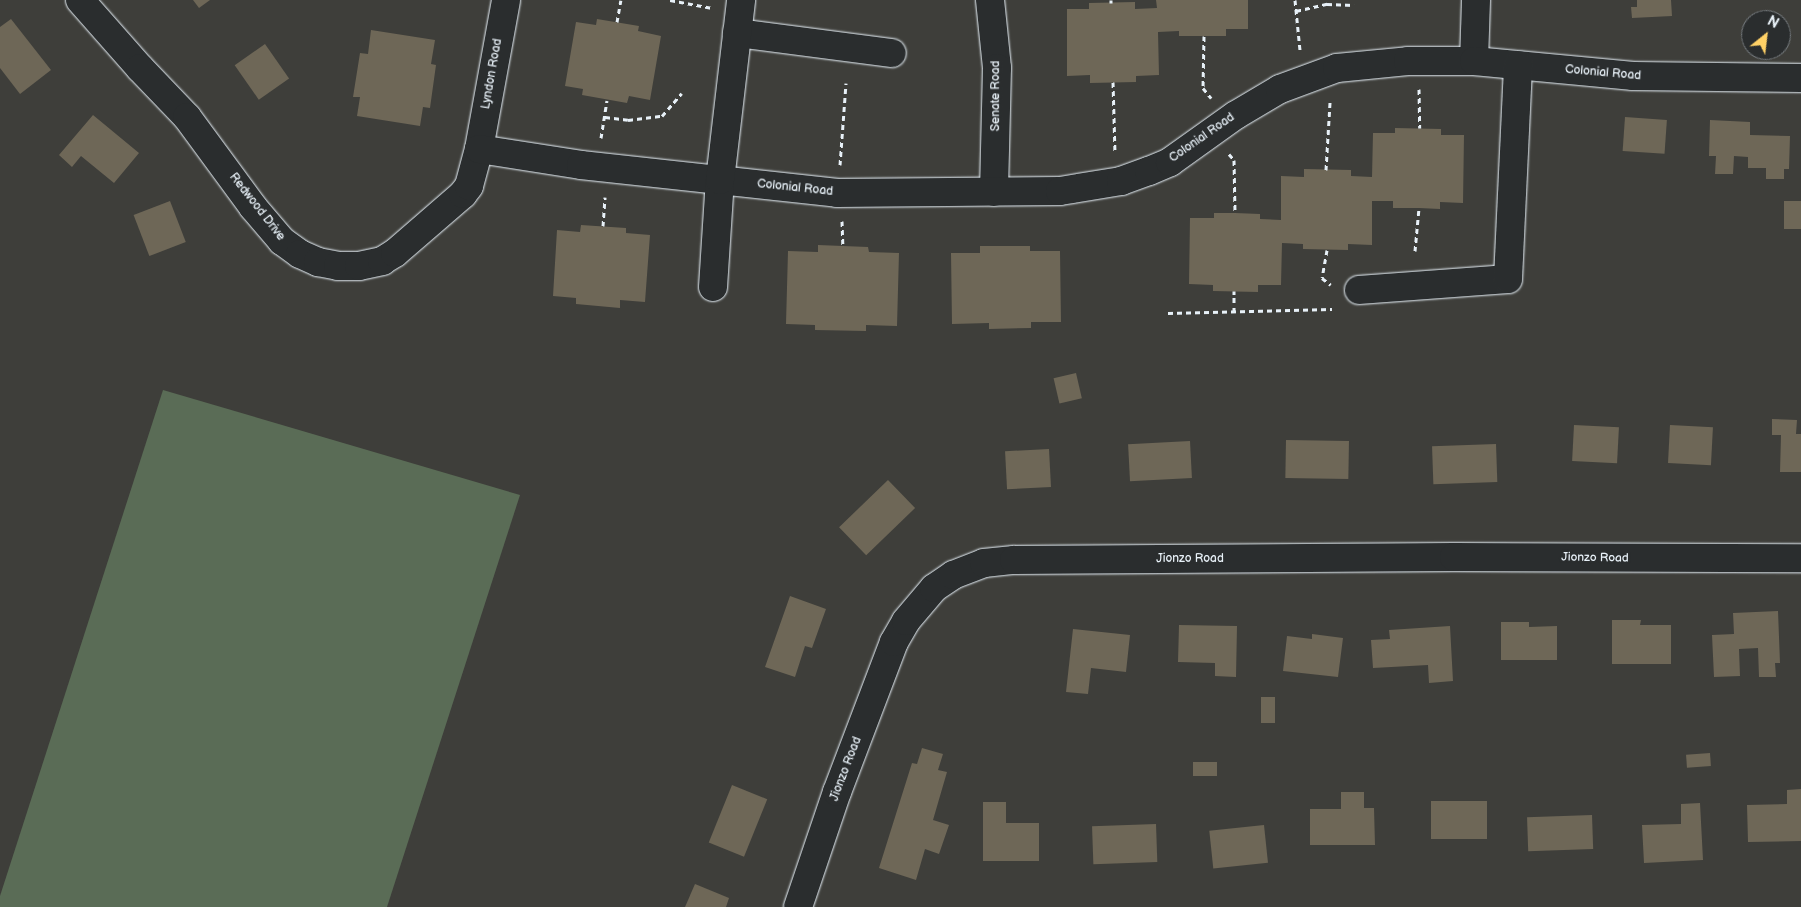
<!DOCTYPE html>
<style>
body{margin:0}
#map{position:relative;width:1801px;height:907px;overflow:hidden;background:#3e3e3a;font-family:"Balsamiq Sans",sans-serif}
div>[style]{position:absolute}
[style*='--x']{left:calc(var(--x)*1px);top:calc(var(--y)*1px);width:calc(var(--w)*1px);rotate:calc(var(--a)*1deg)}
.green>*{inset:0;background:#5a6c56}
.building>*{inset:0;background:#6e6757;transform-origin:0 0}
.path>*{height:3px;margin-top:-1.5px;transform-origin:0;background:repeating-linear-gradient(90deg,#e8f1f8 0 5px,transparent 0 9px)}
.roads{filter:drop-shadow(0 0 1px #e8f1f8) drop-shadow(0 0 1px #e8f1f8)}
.minor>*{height:28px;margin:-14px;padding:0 14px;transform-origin:14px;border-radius:14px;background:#2a2d2e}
span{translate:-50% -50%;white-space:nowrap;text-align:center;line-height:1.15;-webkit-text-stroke:5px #2a2d2e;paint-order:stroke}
.street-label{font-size:12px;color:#e8f1f8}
.north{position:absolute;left:1741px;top:10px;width:50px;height:50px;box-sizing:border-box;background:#2a2d2e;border:1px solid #767b7f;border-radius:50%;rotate:29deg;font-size:14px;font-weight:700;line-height:20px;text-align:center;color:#e8f1f8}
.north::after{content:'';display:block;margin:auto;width:18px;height:22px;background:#ffd166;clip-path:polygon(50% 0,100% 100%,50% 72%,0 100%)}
</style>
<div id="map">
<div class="green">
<div style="clip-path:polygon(163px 390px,520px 495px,387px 907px,0 907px,0 896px)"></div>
</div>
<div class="building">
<div style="clip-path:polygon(193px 0,210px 0,199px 8px)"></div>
<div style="clip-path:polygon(1156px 0,1248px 0,1248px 29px,1226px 29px,1226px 36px,1179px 36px,1179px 31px,1158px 32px,1159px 75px,1136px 76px,1136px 82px,1090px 83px,1090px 75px,1067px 76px,1067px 9px,1089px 9px,1089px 3px,1135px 2px,1135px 9px,1157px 8px)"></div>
<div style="clip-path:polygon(1637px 0,1671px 0,1672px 16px,1632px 18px,1631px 7px,1637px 7px)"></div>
<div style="clip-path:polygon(11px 19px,51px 70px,20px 94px,0 68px,0 27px)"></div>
<div style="clip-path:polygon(597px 19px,639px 26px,638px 31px,661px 36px,650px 100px,629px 96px,627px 103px,582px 95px,583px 89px,565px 86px,576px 22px,596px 25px)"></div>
<div style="clip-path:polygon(371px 30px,435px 40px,431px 64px,436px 65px,430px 108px,423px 107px,420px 126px,357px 116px,360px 97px,353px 97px,360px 53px,368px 54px)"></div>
<div style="left:265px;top:44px;width:42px;height:37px;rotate:55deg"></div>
<div style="clip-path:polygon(93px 115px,139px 153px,114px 183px,81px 156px,72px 167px,59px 155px)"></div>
<div style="left:1625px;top:117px;width:42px;height:34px;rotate:4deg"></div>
<div style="clip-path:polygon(1710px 120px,1750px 122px,1750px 135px,1790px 136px,1789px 169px,1784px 169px,1784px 179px,1766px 179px,1766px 168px,1748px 168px,1748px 157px,1734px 156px,1733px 174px,1715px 174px,1716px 156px,1709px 156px)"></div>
<div style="clip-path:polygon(1395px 128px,1441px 129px,1441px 135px,1464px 135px,1463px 203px,1440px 202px,1440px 209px,1419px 208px,1393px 208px,1393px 201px,1372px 201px,1372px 245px,1348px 244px,1348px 250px,1303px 249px,1303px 244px,1282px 243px,1281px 285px,1258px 285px,1258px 292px,1213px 291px,1213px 285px,1189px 284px,1190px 218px,1214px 218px,1214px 213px,1235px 213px,1260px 214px,1260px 219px,1281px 220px,1281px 176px,1304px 177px,1304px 169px,1351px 170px,1351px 176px,1372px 177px,1373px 133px,1395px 133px)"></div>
<div style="left:170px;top:201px;width:44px;height:39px;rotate:69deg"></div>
<div style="left:1784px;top:201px;width:17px;height:28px"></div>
<div style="clip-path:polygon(581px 225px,626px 228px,626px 233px,650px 235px,645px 302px,620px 300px,620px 308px,576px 304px,576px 298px,553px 296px,557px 230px,580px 232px)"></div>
<div style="clip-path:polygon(818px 245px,868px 247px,869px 252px,899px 253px,897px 326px,866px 325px,866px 331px,815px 330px,815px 325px,786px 324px,788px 251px,818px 252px)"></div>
<div style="clip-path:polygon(980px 246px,1030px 246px,1030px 251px,1060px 251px,1061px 322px,1031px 322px,1031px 328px,989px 329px,989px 323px,952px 324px,951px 253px,980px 253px)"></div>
<div style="left:1076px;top:373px;width:26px;height:23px;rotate:77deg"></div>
<div style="clip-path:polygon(1772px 419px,1797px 420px,1796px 434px,1801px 434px,1801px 472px,1780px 472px,1781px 435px,1772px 435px)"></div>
<div style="left:1574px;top:425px;width:45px;height:36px;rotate:3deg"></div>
<div style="left:1670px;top:425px;width:43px;height:38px;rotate:3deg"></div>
<div style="left:1286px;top:440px;width:63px;height:38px;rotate:1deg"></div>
<div style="left:1190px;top:441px;width:37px;height:62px;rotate:87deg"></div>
<div style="left:1496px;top:444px;width:38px;height:64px;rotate:88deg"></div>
<div style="left:1049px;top:449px;width:38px;height:44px;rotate:87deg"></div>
<div style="left:888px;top:480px;width:39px;height:68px;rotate:46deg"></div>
<div style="clip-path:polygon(790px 596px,826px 609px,812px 648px,805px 646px,795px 677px,765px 667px)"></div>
<div style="clip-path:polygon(1778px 611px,1780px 663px,1775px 663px,1776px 677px,1759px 677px,1758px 648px,1739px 649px,1740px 676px,1714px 677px,1712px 635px,1734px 634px,1733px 613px)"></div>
<div style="clip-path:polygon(1612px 620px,1641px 620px,1640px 625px,1671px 625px,1671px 664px,1612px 664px)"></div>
<div style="clip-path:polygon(1501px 622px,1529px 622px,1529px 627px,1557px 626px,1557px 660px,1501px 660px)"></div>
<div style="clip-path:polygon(1179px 625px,1237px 626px,1236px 677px,1215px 676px,1215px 663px,1178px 662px)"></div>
<div style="clip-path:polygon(1450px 626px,1453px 681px,1429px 683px,1428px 665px,1373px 668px,1371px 640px,1390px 639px,1389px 630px)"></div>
<div style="clip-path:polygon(1073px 629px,1130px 635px,1126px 672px,1091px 668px,1088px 694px,1066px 692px)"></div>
<div style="clip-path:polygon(1312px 634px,1343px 638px,1338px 677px,1283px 671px,1287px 636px,1312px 639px)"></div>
<div style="left:1275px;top:697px;width:26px;height:14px;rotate:90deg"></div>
<div style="clip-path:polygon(922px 748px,943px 754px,938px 770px,947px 772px,933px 820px,949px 825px,939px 854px,925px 849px,916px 880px,879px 868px,912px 763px,917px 764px)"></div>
<div style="left:1710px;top:753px;width:13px;height:24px;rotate:86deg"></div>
<div style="left:1193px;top:762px;width:24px;height:14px"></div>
<div style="left:732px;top:785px;width:38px;height:62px;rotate:22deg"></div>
<div style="clip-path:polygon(1801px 789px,1801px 841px,1748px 842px,1747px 805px,1787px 804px,1787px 790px)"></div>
<div style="clip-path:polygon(1341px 792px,1364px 792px,1364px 808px,1374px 808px,1375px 845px,1310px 845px,1310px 809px,1341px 809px)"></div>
<div style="left:1431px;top:801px;width:56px;height:38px"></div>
<div style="clip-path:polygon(983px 802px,1006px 802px,1006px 823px,1039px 823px,1039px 861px,983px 861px)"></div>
<div style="clip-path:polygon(1700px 803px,1703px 860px,1644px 863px,1642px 825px,1681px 824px,1681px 804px)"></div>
<div style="left:1592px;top:815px;width:34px;height:65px;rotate:88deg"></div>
<div style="left:1156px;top:824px;width:38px;height:64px;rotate:88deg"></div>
<div style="left:1264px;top:825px;width:38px;height:55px;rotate:84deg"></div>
<div style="clip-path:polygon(695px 884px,729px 898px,726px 907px,685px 907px)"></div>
</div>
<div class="path">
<div style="--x:670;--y:0;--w:43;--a:10.8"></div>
<div style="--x:1111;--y:0;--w:3;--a:90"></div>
<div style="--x:1295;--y:0;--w:50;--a:84.3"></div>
<div style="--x:1296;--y:11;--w:32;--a:-13"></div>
<div style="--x:1327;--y:4;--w:27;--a:2"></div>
<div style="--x:617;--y:22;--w:22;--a:-80"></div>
<div style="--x:1204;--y:36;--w:52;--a:91.1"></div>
<div style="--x:1203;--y:88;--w:13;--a:51"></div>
<div style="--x:1113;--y:82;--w:71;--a:88.4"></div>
<div style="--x:1419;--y:89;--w:39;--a:89"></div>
<div style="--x:605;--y:117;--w:23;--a:7"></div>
<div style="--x:628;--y:120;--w:34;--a:-7"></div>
<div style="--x:662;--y:116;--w:30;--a:-49"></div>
<div style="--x:601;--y:138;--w:38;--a:-81"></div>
<div style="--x:1229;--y:154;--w:8;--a:50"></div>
<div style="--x:1234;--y:160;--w:53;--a:88.9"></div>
<div style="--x:840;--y:165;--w:82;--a:-85.8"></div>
<div style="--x:1326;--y:170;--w:68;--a:-86.6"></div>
<div style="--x:842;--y:221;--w:25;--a:88"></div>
<div style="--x:603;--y:226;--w:29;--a:-86"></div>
<div style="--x:1327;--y:250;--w:28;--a:100"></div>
<div style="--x:1322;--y:278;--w:11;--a:38"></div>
<div style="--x:1415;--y:251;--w:43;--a:-84.7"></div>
<div style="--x:1234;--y:312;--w:21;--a:-90"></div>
<div style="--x:1168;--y:313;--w:164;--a:-1.4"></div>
</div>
<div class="roads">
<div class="minor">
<div style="--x:80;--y:0;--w:91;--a:48.6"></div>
<div style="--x:140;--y:68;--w:68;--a:46.2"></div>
<div style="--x:187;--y:117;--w:112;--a:53.7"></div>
<div style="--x:253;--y:207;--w:45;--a:49.5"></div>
<div style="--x:282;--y:241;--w:22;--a:36"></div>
<div style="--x:300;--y:254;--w:20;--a:24"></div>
<div style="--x:318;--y:262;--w:20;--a:11"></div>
<div style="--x:338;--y:266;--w:21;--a:0"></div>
<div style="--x:359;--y:266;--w:24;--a:-12"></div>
<div style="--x:382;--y:261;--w:15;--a:-32"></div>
<div style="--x:395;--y:253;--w:90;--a:-40.9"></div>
<div style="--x:463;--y:194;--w:10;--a:-53"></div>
<div style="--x:469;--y:186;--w:38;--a:-75"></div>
<div style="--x:479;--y:149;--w:151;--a:-79.7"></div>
<div style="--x:990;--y:0;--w:68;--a:84.1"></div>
<div style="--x:997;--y:68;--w:124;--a:91.4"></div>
<div style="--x:737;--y:33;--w:156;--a:7.4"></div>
<div style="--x:1474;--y:61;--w:61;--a:-88.1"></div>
<div style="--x:479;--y:149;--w:103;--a:8.9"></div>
<div style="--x:581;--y:165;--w:258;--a:6.2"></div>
<div style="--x:837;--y:193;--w:223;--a:-0.5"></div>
<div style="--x:1060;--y:191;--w:62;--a:-9.3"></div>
<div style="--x:1121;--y:181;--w:30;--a:-20"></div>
<div style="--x:1149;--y:171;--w:23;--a:-23"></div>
<div style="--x:1170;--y:162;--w:81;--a:-35.5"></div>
<div style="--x:1236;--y:115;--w:51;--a:-30.6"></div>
<div style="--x:1280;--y:89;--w:61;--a:-20.2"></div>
<div style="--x:1337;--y:68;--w:71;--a:-5.6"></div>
<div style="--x:1408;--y:61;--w:66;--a:0"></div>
<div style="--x:1474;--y:61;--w:160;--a:5.4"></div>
<div style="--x:1633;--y:76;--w:168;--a:0.7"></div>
<div style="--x:713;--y:287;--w:107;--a:-86.3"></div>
<div style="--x:720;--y:180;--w:181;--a:-83.3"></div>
<div style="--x:1359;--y:290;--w:149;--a:-4.2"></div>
<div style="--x:1508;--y:279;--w:214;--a:-87.3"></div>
<div style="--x:798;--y:907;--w:121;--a:-71.3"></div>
<div style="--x:837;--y:792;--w:160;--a:-69.2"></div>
<div style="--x:894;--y:642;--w:24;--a:-60"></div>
<div style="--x:906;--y:621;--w:43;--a:-49.7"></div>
<div style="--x:934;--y:588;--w:23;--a:-34"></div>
<div style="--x:953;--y:575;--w:33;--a:-21"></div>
<div style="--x:984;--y:563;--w:30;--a:-6"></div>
<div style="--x:1014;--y:560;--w:440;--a:-0.4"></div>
<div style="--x:1454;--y:557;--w:347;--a:0.2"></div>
</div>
</div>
<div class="street-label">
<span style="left:1603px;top:73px;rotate:5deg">Colonial Road</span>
<span style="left:492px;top:74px;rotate:-80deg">Lyndon Road</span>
<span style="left:996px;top:96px;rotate:-90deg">Senate Road</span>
<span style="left:1202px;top:138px;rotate:-35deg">Colonial Road</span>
<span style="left:795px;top:188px;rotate:6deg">Colonial Road</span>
<span style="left:257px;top:207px;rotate:52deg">Redwood Drive</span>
<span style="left:1595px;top:558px;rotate:1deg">Jionzo Road</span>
<span style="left:1190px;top:559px">Jionzo Road</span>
<span style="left:846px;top:769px;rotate:-69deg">Jionzo Road</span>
</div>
<div class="north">N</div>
</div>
